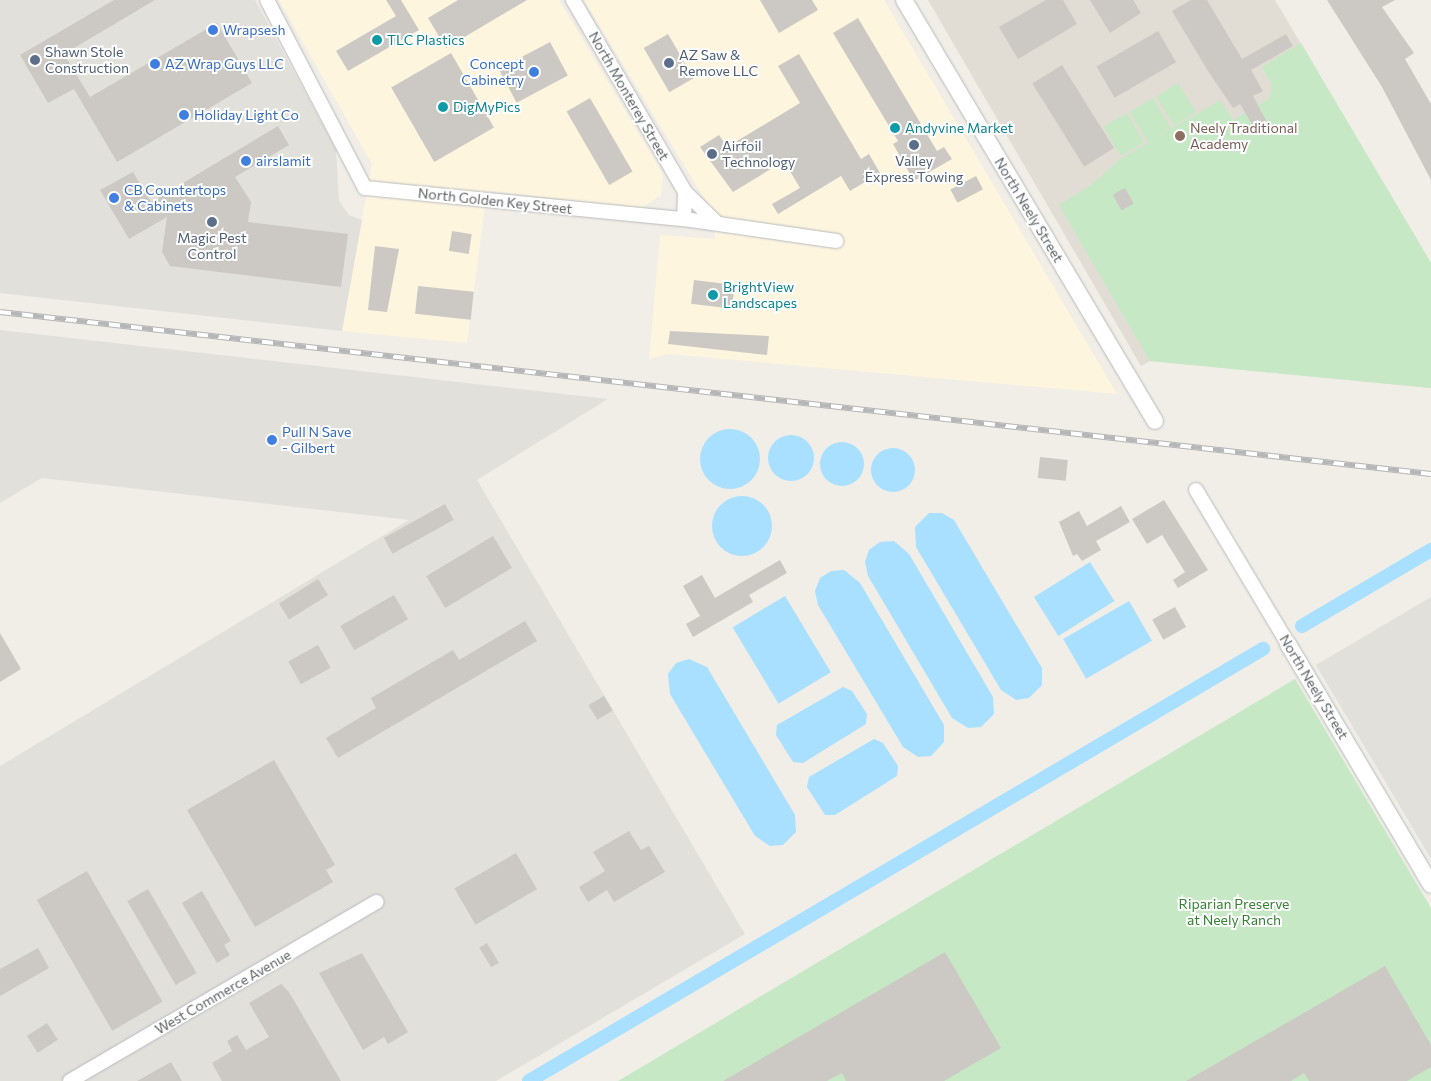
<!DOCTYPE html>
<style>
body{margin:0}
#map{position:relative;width:1431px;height:1081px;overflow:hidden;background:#f1eee7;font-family:Commissioner,sans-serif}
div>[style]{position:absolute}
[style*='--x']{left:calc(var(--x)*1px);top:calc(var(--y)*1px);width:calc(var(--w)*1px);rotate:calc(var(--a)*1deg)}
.commercial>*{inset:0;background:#fef5df}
.industrial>*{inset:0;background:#e2e0db}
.education>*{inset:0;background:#e1ddd5}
.green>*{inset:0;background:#c6e8c4;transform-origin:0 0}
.water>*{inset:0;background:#a9dfff;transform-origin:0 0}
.round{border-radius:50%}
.canal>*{height:14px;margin:-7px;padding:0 7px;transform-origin:7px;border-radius:7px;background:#a9dfff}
.building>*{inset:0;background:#ccc9c4;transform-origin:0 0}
.roads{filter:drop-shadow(0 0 1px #b7babd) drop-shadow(0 0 1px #b7babd)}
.minor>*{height:14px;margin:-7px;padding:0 7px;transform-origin:7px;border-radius:7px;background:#fff}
.tertiary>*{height:16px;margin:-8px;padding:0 8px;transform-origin:8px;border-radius:8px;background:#fff}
.rail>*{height:5.5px;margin-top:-2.75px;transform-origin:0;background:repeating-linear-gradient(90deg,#fff 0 11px,#b5b6b7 0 22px);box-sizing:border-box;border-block:1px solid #b5b6b7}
.dots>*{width:14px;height:14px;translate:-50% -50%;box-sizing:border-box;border:2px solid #fff;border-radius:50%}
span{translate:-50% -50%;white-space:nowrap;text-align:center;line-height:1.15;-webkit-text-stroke:4px #fff;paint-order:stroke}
.shop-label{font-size:14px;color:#366cbe}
.left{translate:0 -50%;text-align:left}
.right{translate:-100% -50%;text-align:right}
.culture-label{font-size:14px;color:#0d838f}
.service-label{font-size:14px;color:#4e5e75}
.street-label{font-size:14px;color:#5e6367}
.education-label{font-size:14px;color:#785e54}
.park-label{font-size:14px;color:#358233}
</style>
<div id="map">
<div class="commercial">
<div style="clip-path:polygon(279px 0,559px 0,657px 164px,663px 176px,661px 195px,642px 208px,487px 191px,467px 343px,342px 331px,372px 164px)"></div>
<div style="clip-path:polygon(584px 0,884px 0,1117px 394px,667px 354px,649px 359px,660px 235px,716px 239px,707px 203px)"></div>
</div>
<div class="industrial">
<div style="clip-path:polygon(0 0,255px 0,336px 149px,339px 201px,349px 215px,362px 220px,342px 331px,0 293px)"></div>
<div style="clip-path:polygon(0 330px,608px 399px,477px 480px,745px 934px,496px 1081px,0 1081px,0 766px,409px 520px,42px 478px,0 503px)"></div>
<div style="clip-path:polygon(1431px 597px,1431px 859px,1316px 665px)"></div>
</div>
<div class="education">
<div style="clip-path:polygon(928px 0,1275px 0,1431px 263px,1431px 388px,1150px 361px,1141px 366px)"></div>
</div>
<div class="green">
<div style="clip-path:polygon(1301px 43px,1431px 263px,1431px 388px,1150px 361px,1059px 205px,1091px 185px,1120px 159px,1220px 100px,1233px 120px,1269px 99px,1272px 85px,1262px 67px)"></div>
<div style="left:1178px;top:83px;width:34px;height:26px;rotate:58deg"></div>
<div style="left:1153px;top:98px;width:35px;height:27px;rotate:59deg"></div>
<div style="left:1127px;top:113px;width:34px;height:27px;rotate:60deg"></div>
<div style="clip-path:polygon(1295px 679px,1431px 908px,1431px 1081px,618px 1081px)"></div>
</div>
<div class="water">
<div class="round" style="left:700px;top:429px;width:60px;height:60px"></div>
<div class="round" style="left:768px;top:435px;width:46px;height:46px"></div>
<div class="round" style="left:820px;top:442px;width:44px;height:44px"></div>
<div class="round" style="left:871px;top:448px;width:44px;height:44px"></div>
<div class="round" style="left:712px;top:496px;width:60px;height:60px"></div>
<div style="clip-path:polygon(929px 513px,942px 513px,954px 520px,1042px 668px,1042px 685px,1029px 698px,1016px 700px,1001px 690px,916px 547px,915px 527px)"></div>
<div style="clip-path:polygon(894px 541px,909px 554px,993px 697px,994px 714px,981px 727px,968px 728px,952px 718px,868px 576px,865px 562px,869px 550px,880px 542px)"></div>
<div style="left:1090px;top:562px;width:46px;height:66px;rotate:58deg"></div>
<div style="clip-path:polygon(844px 570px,860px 583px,944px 725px,944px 742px,931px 756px,918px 757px,903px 747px,818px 605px,815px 591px,820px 578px,831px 571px)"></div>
<div style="left:785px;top:596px;width:89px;height:61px;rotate:59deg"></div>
<div style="left:1129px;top:601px;width:46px;height:76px;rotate:60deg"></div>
<div style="clip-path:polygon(689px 659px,707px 667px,795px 815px,796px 832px,783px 845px,770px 846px,755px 836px,670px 694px,668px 674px,676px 663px)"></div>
<div style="clip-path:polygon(843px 687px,852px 691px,867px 714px,866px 724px,803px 763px,793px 762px,776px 735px,777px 725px)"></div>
<div style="clip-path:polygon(874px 739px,883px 743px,898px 766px,897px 776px,835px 815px,825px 815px,807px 787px,809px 777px)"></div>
</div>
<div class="canal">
<div style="--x:1302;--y:626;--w:150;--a:-30.5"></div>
<div style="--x:529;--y:1081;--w:852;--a:-30.48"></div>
</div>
<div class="building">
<div style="clip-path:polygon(114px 0,155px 0,64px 54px,90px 97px,217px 23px,252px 83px,117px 162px,74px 89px,48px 103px,20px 55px)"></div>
<div style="clip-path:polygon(386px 0,401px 0,419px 30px,348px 71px,336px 51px,396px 16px)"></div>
<div style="clip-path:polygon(458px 0,527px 0,446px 48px,428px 18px)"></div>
<div style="clip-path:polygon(760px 0,812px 0,818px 10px,779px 33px)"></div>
<div style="clip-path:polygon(1046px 0,1063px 0,1077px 24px,1018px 59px,999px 27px)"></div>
<div style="clip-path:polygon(1090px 0,1133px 0,1141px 13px,1110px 33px)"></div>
<div style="clip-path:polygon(1191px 0,1207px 0,1242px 59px,1286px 34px,1293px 46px,1251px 70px,1263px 91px,1253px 96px,1269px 126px,1257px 133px,1240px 104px,1233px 108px,1208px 71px,1172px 11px)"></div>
<div style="clip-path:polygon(1327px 0,1395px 0,1382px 7px,1414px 53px,1405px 59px,1431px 104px,1431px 180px,1382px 87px)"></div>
<div style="clip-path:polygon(858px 18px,937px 151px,944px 147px,952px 159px,914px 181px,893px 144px,898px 141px,833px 33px)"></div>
<div style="left:1158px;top:31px;width:36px;height:71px;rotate:60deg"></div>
<div style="left:668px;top:34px;width:51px;height:28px;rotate:60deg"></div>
<div style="left:550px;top:42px;width:38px;height:58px;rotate:62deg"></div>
<div style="left:451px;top:53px;width:86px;height:69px;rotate:60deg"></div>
<div style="clip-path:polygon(799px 54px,861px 159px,869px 154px,880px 173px,850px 191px,841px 176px,778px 214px,772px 204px,800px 188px,784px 161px,733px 192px,700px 147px,719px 135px,727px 147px,800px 103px,778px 66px)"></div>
<div style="left:1062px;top:65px;width:98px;height:35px;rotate:58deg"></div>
<div style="left:590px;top:98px;width:85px;height:27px;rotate:60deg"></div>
<div style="clip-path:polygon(278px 126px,289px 145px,235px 177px,251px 202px,248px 222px,348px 234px,341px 287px,170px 266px,162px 252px,167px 217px,129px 239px,100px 190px,133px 172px,151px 202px)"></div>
<div style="left:976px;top:176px;width:15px;height:29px;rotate:62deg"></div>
<div style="left:1125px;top:188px;width:18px;height:14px;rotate:61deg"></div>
<div style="left:452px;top:231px;width:20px;height:20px;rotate:9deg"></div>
<div style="clip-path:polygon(375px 246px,399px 249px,387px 312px,368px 310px)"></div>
<div style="left:694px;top:280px;width:41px;height:24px;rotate:7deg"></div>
<div style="left:418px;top:286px;width:56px;height:28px;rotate:6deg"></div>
<div style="clip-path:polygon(670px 331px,769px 336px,767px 355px,668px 344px)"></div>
<div style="left:1040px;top:457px;width:28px;height:21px;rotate:6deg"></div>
<div style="clip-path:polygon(1164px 500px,1208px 570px,1178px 588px,1173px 580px,1185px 572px,1162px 535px,1147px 544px,1132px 519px)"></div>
<div style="left:445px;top:504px;width:18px;height:70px;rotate:61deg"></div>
<div style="clip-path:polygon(1121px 506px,1130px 522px,1096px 541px,1101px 550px,1082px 561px,1077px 554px,1073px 556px,1059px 522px,1079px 511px,1087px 526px)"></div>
<div style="left:493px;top:536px;width:37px;height:78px;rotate:59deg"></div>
<div style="clip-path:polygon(780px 560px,787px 573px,749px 595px,753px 602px,693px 637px,686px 624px,700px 616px,683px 586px,702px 575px,715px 598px)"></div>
<div style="left:318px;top:579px;width:19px;height:46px;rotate:58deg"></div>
<div style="left:394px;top:595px;width:28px;height:62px;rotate:60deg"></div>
<div style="left:1175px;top:607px;width:23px;height:26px;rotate:61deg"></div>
<div style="clip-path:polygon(525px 621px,537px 641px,338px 758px,326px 738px,376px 708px,371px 698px,453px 650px,459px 660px)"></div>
<div style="clip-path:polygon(0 633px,21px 669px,0 682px)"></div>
<div style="left:318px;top:645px;width:26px;height:34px;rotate:61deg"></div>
<div style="left:604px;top:696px;width:17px;height:18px;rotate:59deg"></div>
<div style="clip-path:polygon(274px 760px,335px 865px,326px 870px,333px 882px,255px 927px,187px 810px)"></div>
<div style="clip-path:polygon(629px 831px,641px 850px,649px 846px,665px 872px,614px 902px,607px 890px,588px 902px,579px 887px,605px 871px,593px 852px)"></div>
<div style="left:516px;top:853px;width:42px;height:71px;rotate:60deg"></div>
<div style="left:87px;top:871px;width:151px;height:58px;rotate:60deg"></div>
<div style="left:148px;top:889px;width:97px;height:24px;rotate:60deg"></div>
<div style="clip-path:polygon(202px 891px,231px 941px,224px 945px,230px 955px,217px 963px,182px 903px)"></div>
<div style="left:487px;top:943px;width:23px;height:9px;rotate:59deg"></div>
<div style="clip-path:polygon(38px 948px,49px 968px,0 996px,0 969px)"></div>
<div style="clip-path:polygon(945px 952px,1001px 1048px,944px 1081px,846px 1081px,842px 1073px,827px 1081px,723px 1081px)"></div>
<div style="clip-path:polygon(362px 953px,408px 1032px,388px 1044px,384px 1037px,363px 1050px,319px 973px)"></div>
<div style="clip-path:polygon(1385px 966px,1431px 1045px,1431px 1067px,1407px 1081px,1309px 1081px,1304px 1073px,1291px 1081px,1186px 1081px)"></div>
<div style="clip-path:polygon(281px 984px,289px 992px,341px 1081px,222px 1081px,212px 1063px,232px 1051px,227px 1041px,237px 1035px,246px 1050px,269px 1037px,249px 1003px)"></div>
<div style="left:47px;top:1023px;width:20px;height:24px;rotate:57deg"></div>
<div style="clip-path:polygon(171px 1062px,182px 1081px,137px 1081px)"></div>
</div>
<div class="roads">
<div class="minor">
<div style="--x:267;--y:0;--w:212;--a:62.5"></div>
<div style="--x:365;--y:188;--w:321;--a:5.6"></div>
<div style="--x:684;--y:219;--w:154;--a:8.2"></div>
<div style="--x:573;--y:0;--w:222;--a:59.7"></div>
<div style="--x:685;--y:192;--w:27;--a:92"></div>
<div style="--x:685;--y:192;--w:43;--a:44.1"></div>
<div style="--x:1196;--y:490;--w:179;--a:59.1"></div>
<div style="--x:70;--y:1081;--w:355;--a:-30.3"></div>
</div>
<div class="tertiary">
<div style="--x:904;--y:0;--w:490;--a:59.2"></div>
<div style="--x:1288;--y:644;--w:280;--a:59.3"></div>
</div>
</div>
<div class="rail">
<div style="--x:0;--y:312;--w:1440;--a:6.46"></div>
</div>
<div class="dots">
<div style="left:213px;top:30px;background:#3f7fe0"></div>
<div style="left:377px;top:40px;background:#0f9aa8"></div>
<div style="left:35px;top:60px;background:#5c6f8a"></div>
<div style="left:669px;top:63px;background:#5c6f8a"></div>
<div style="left:155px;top:64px;background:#3f7fe0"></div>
<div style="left:534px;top:72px;background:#3f7fe0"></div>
<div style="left:443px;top:107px;background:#0f9aa8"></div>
<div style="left:184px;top:115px;background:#3f7fe0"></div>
<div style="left:895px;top:128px;background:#0f9aa8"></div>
<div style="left:1180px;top:136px;background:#8d6e63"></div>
<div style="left:914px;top:145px;background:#5c6f8a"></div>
<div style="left:712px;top:154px;background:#5c6f8a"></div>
<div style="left:246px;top:161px;background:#3f7fe0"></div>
<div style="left:114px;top:198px;background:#3f7fe0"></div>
<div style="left:212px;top:222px;background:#5c6f8a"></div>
<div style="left:713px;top:295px;background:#0f9aa8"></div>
<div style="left:272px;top:440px;background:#3f7fe0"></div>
</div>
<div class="shop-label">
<span class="left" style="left:223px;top:30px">Wrapsesh</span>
<span class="left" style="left:165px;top:64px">AZ Wrap Guys LLC</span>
<span class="right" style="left:524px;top:72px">Concept<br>Cabinetry</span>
<span class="left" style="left:194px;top:115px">Holiday Light Co</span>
<span class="left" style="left:256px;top:161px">airslamit</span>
<span class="left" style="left:124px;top:198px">CB Countertops<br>&amp; Cabinets</span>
<span class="left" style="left:282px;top:440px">Pull N Save<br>- Gilbert</span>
</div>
<div class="culture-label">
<span class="left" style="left:387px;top:40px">TLC Plastics</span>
<span class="left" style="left:453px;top:107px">DigMyPics</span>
<span class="left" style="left:905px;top:128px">Andyvine Market</span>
<span class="left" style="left:723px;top:295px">BrightView<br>Landscapes</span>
</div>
<div class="service-label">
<span class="left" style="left:45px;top:60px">Shawn Stole<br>Construction</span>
<span class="left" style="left:679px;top:63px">AZ Saw &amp;<br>Remove LLC</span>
<span class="left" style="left:722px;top:154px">Airfoil<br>Technology</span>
<span style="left:914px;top:169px">Valley<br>Express Towing</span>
<span style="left:212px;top:246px">Magic Pest<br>Control</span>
</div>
<div class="street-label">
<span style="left:629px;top:96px;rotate:60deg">North Monterey Street</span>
<span style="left:495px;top:201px;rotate:6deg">North Golden Key Street</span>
<span style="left:1029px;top:210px;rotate:59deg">North Neely Street</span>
<span style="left:1314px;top:687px;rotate:59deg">North Neely Street</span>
<span style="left:223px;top:992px;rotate:-30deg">West Commerce Avenue</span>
</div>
<div class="education-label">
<span class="left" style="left:1190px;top:136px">Neely Traditional<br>Academy</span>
</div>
<div class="park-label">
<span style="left:1234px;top:912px">Riparian Preserve<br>at Neely Ranch</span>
</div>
</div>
